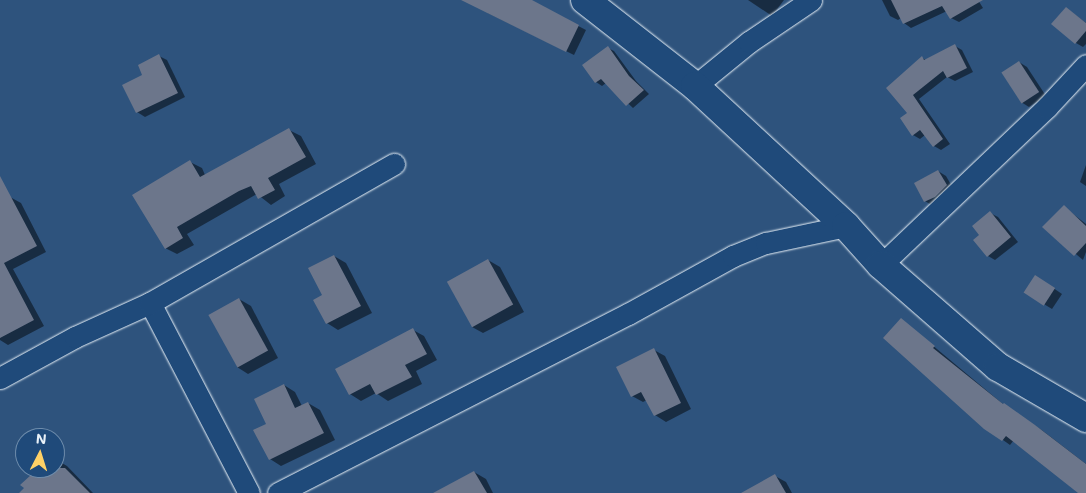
<!DOCTYPE html>
<style>
body{margin:0}
#map{position:relative;width:1086px;height:493px;overflow:hidden;background:#2e537d;font-family:Mali,sans-serif}
div>[style]{position:absolute}
[style*='--x']{left:calc(var(--x)*1px);top:calc(var(--y)*1px);width:calc(var(--w)*1px);rotate:calc(var(--a)*1deg)}
.shadow>*{inset:0;background:#0007}
.building>*{inset:0;background:#6c768b;transform-origin:0 0}
.roads{filter:drop-shadow(0 0 1px #e8f1f8) drop-shadow(0 0 1px #e8f1f8)}
.street>*{height:21px;margin:-10.5px;padding:0 10.5px;transform-origin:10.5px;border-radius:10.5px;background:#1f4a7a}
.secondary>*{height:28px;margin:-14px;padding:0 14px;transform-origin:14px;border-radius:14px;background:#1f4a7a}
span{translate:-50% -50%;white-space:nowrap;text-align:center;line-height:1.15;-webkit-text-stroke:5px #1f4a7a;paint-order:stroke}
.north{position:absolute;left:15px;top:428px;width:50px;height:50px;box-sizing:border-box;background:#1f4a7a;border:1px solid #6f8dac;border-radius:50%;rotate:5deg;font-size:14px;font-weight:700;line-height:20px;text-align:center;color:#e8f1f8}
.north::after{content:'';display:block;margin:auto;width:18px;height:22px;background:#ffd166;clip-path:polygon(50% 0,100% 100%,50% 72%,0 100%)}
</style>
<div id="map">
<div class="shadow">
<div style="clip-path:polygon(485px 0,528px 0,586px 30px,574px 55px,488px 13px)"></div>
<div style="clip-path:polygon(748px 0,784px 0,772px 16px)"></div>
<div style="clip-path:polygon(882px 0,978px 0,983px 8px,959px 22px,951px 18px,947px 11px,911px 28px,904px 23px,901px 18px,898px 20px,890px 16px)"></div>
<div style="clip-path:polygon(1066px 8px,1086px 23px,1086px 44px,1083px 47px,1076px 43px)"></div>
<div style="clip-path:polygon(955px 46px,962px 50px,973px 72px,955px 81px,947px 77px,919px 99px,950px 144px,941px 150px,934px 146px,925px 135px,920px 139px,913px 135px,908px 114px,922px 58px,926px 60px)"></div>
<div style="clip-path:polygon(608px 48px,614px 51px,636px 81px,649px 94px,633px 108px,606px 83px,602px 86px,596px 82px)"></div>
<div style="clip-path:polygon(159px 56px,167px 60px,185px 97px,145px 117px,137px 112px,144px 75px)"></div>
<div style="clip-path:polygon(1019px 62px,1027px 67px,1046px 96px,1029px 107px,1021px 102px)"></div>
<div style="clip-path:polygon(289px 130px,301px 136px,316px 164px,279px 184px,285px 196px,271px 205px,257px 194px,187px 234px,194px 245px,177px 254px,165px 248px,190px 162px,202px 168px,205px 175px)"></div>
<div style="clip-path:polygon(1086px 165px,1086px 186px,1080px 182px)"></div>
<div style="clip-path:polygon(938px 171px,946px 176px,954px 190px,933px 206px,925px 201px)"></div>
<div style="clip-path:polygon(10px 197px,21px 203px,46px 252px,13px 269px,44px 326px,8px 345px,0 340px,0 203px)"></div>
<div style="clip-path:polygon(1064px 207px,1086px 224px,1086px 252px,1083px 260px,1044px 227px)"></div>
<div style="clip-path:polygon(990px 213px,998px 217px,1018px 242px,995px 260px,988px 256px,980px 235px)"></div>
<div style="clip-path:polygon(334px 256px,346px 263px,372px 313px,338px 330px,327px 323px,323px 296px)"></div>
<div style="clip-path:polygon(488px 260px,500px 267px,524px 312px,483px 333px,472px 327px)"></div>
<div style="clip-path:polygon(1043px 281px,1062px 294px,1052px 309px,1024px 292px)"></div>
<div style="clip-path:polygon(239px 299px,251px 306px,278px 358px,248px 374px,237px 367px)"></div>
<div style="clip-path:polygon(901px 319px,1004px 405px,1043px 431px,1086px 464px,1086px 493px,1079px 493px,1014px 440px,1010px 445px,1003px 440px)"></div>
<div style="clip-path:polygon(413px 330px,424px 336px,437px 360px,416px 371px,422px 384px,388px 401px,376px 393px,361px 401px,350px 394px)"></div>
<div style="clip-path:polygon(654px 350px,665px 356px,691px 409px,666px 422px,655px 415px,647px 400px,643px 402px,632px 396px)"></div>
<div style="clip-path:polygon(284px 385px,295px 392px,302px 406px,308px 403px,320px 410px,335px 440px,281px 466px,270px 459px,268px 424px)"></div>
<div style="clip-path:polygon(55px 459px,67px 466px,93px 493px,30px 493px,36px 478px,47px 468px,55px 468px)"></div>
<div style="clip-path:polygon(474px 472px,486px 479px,493px 493px,450px 493px)"></div>
<div style="clip-path:polygon(775px 476px,786px 482px,792px 493px,744px 493px)"></div>
</div>
<div class="building">
<div style="clip-path:polygon(461px 0,532px 0,579px 25px,566px 52px)"></div>
<div style="clip-path:polygon(891px 0,983px 0,950px 19px,942px 6px,903px 24px)"></div>
<div style="clip-path:polygon(1066px 7px,1086px 23px,1086px 31px,1075px 44px,1051px 24px)"></div>
<div style="clip-path:polygon(955px 44px,967px 68px,947px 78px,943px 71px,913px 95px,943px 139px,933px 147px,920px 130px,912px 136px,900px 118px,907px 113px,886px 88px,922px 56px,924px 60px)"></div>
<div style="clip-path:polygon(608px 46px,629px 76px,644px 90px,626px 106px,601px 79px,595px 83px,582px 65px)"></div>
<div style="clip-path:polygon(159px 54px,178px 93px,136px 113px,122px 85px,142px 75px,138px 65px)"></div>
<div style="left:1019px;top:61px;width:37px;height:21px;rotate:57deg"></div>
<div style="clip-path:polygon(289px 128px,306px 157px,268px 178px,275px 190px,258px 199px,251px 186px,239px 191px,177px 227px,183px 238px,165px 249px,132px 195px,190px 160px,200px 177px)"></div>
<div style="clip-path:polygon(938px 170px,947px 185px,935px 197px,924px 202px,914px 183px)"></div>
<div style="clip-path:polygon(0 176px,37px 246px,4px 263px,34px 320px,0 338px)"></div>
<div style="clip-path:polygon(1064px 205px,1086px 226px,1086px 243px,1074px 256px,1042px 227px)"></div>
<div style="clip-path:polygon(990px 211px,1011px 237px,987px 257px,973px 240px,979px 235px,972px 226px)"></div>
<div style="clip-path:polygon(334px 255px,361px 306px,326px 324px,313px 300px,322px 295px,308px 268px)"></div>
<div style="left:488px;top:259px;width:52px;height:47px;rotate:61deg"></div>
<div style="left:1035px;top:275px;width:24px;height:21px;rotate:33deg"></div>
<div style="left:239px;top:298px;width:60px;height:35px;rotate:61deg"></div>
<div style="clip-path:polygon(901px 318px,935px 346px,933px 348px,1003px 404px,1004px 403px,1035px 425px,1086px 464px,1086px 493px,1078px 493px,1006px 436px,1002px 441px,984px 429px,883px 338px)"></div>
<div style="clip-path:polygon(413px 328px,427px 354px,405px 365px,412px 377px,376px 395px,370px 384px,349px 395px,335px 369px)"></div>
<div style="clip-path:polygon(654px 348px,681px 403px,654px 416px,641px 392px,631px 397px,616px 367px)"></div>
<div style="clip-path:polygon(284px 384px,295px 408px,308px 402px,324px 433px,269px 460px,253px 430px,266px 424px,254px 399px)"></div>
<div style="clip-path:polygon(45px 468px,65px 468px,90px 493px,19px 493px,24px 488px,20px 485px,32px 474px,35px 477px)"></div>
<div style="clip-path:polygon(474px 471px,487px 493px,433px 493px)"></div>
<div style="clip-path:polygon(775px 474px,786px 493px,741px 493px)"></div>
</div>
<div class="roads">
<div class="street">
<div style="--x:695;--y:86;--w:70;--a:-39.2"></div>
<div style="--x:749;--y:42;--w:75;--a:-34.1"></div>
<div style="--x:881;--y:265;--w:229;--a:-43.6"></div>
<div style="--x:1047;--y:107;--w:57;--a:-47.1"></div>
<div style="--x:150;--y:303;--w:214;--a:62.5"></div>
<div style="--x:0;--y:378;--w:85;--a:-28.7"></div>
<div style="--x:75;--y:337;--w:82;--a:-24.4"></div>
<div style="--x:150;--y:303;--w:281;--a:-29.7"></div>
<div style="--x:278;--y:493;--w:393;--a:-27.1"></div>
<div style="--x:628;--y:314;--w:120;--a:-28.9"></div>
<div style="--x:733;--y:256;--w:35;--a:-22"></div>
<div style="--x:766;--y:243;--w:82;--a:-12"></div>
</div>
<div class="secondary">
<div style="--x:585;--y:0;--w:140;--a:38"></div>
<div style="--x:695;--y:86;--w:206;--a:42.8"></div>
<div style="--x:846;--y:226;--w:52;--a:48.1"></div>
<div style="--x:881;--y:265;--w:155;--a:41.1"></div>
<div style="--x:998;--y:367;--w:102;--a:30.1"></div>
</div>
</div>
<div class="north">N</div>
</div>
